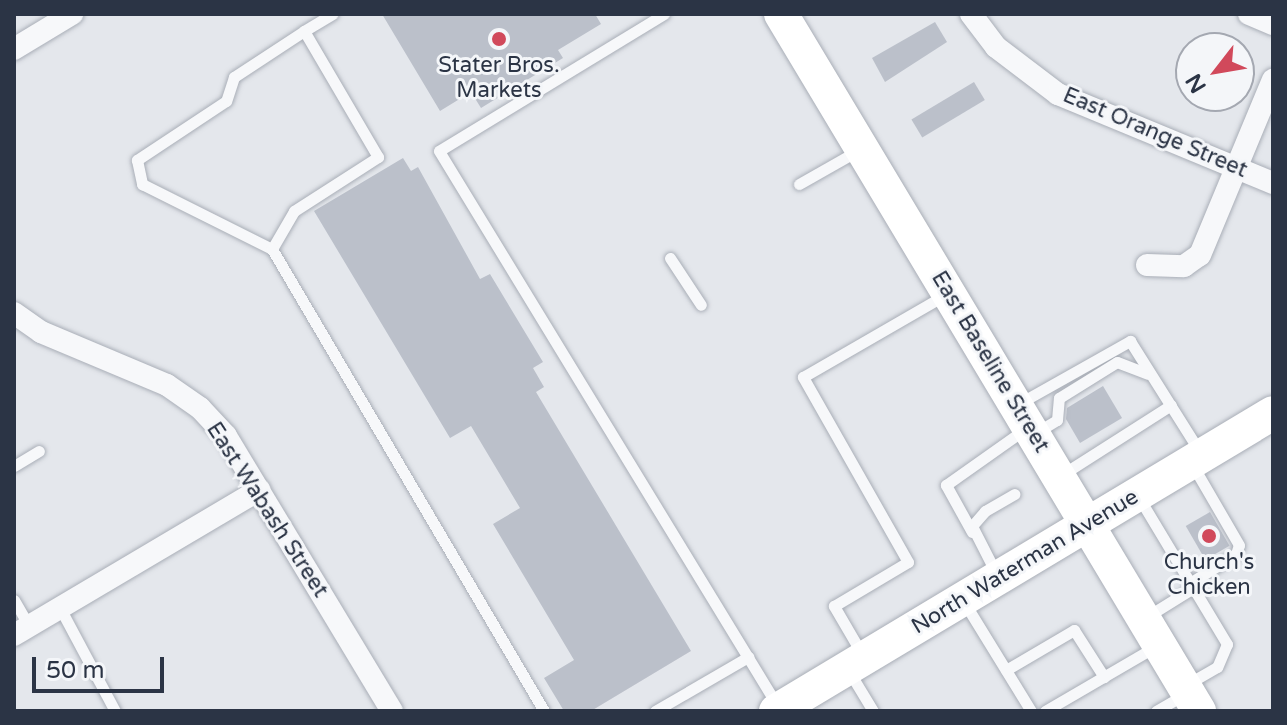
<!DOCTYPE html>
<style>
body{margin:0}
#map{position:relative;width:1287px;height:725px;overflow:hidden;background:#e4e7ec;font-family:"Varela Round",sans-serif}
div>[style]{position:absolute}
[style*='--x']{left:calc(var(--x)*1px);top:calc(var(--y)*1px);width:calc(var(--w)*1px);rotate:calc(var(--a)*1deg)}
.building>*{inset:0;background:#bbc0ca;transform-origin:0 0}
.roads{filter:drop-shadow(0 0 2px #a9aeb7) drop-shadow(0 0 2px #a9aeb7)}
.lane>*{height:11px;margin:-5.5px;padding:0 5.5px;transform-origin:5.5px;border-radius:5.5px;background:#f7f8fa}
.street>*{height:22px;margin:-11px;padding:0 11px;transform-origin:11px;border-radius:11px;background:#f7f8fa}
.primary>*{height:34px;margin:-17px;padding:0 17px;transform-origin:17px;border-radius:17px;background:#fff}
.dots>*{width:22px;height:22px;translate:-50% -50%;box-sizing:border-box;border:4px solid #f4f6f9;border-radius:50%}
span{translate:-50% -50%;white-space:nowrap;text-align:center;line-height:1.15;-webkit-text-stroke:6px #f4f6f9;paint-order:stroke}
.poi-label{font-size:22px;color:#2b3445}
.street-label{font-size:22px;color:#2b3445}
.frame{position:absolute;inset:0;border:16px solid #2b3445;pointer-events:none}
.north{position:absolute;left:1175px;top:32px;width:80px;height:80px;box-sizing:border-box;background:#f4f6f9;border:2px solid #a4a8b1;border-radius:50%;rotate:239deg;font-size:22px;font-weight:700;line-height:32px;text-align:center;color:#2b3445}
.north::after{content:'';display:block;margin:auto;width:28px;height:36px;background:#d1495b;clip-path:polygon(50% 0,100% 100%,50% 72%,0 100%)}
.scale{position:absolute;left:32px;top:657px;width:132px;height:36px;box-sizing:border-box;border:4px solid #2b3445;border-top:0;padding-left:10px;font-size:24px;line-height:28px;white-space:nowrap;color:#2b3445;-webkit-text-stroke:6px #f4f6f9;paint-order:stroke}
</style>
<div id="map">
<div class="building">
<div style="clip-path:polygon(382px 14px,595px 14px,601px 24px,558px 50px,563px 58px,481px 108px,471px 92px,440px 111px)"></div>
<div style="clip-path:polygon(935px 22px,947px 42px,885px 82px,872px 58px)"></div>
<div style="left:974px;top:82px;width:21px;height:73px;rotate:59deg"></div>
<div style="clip-path:polygon(403px 158px,411px 171px,418px 167px,480px 279px,490px 274px,543px 362px,533px 368px,544px 387px,536px 392px,691px 651px,591px 711px,564px 711px,544px 678px,574px 660px,493px 524px,520px 508px,471px 426px,450px 438px,314px 211px)"></div>
<div style="clip-path:polygon(1103px 386px,1122px 418px,1080px 443px,1066px 419px,1067px 408px)"></div>
<div style="left:1210px;top:512px;width:39px;height:28px;rotate:60deg"></div>
</div>
<div class="roads">
<div class="lane">
<div style="--x:664;--y:14;--w:263;--a:148.7"></div>
<div style="--x:439;--y:151;--w:649;--a:58.61"></div>
<div style="--x:304;--y:31;--w:33;--a:-31"></div>
<div style="--x:799;--y:184;--w:67;--a:-29.6"></div>
<div style="--x:272;--y:249;--w:44;--a:-59.9"></div>
<div style="--x:294;--y:211;--w:100;--a:-32.7"></div>
<div style="--x:378;--y:157;--w:146;--a:-120.4"></div>
<div style="--x:304;--y:31;--w:84;--a:146.7"></div>
<div style="--x:234;--y:77;--w:25;--a:108"></div>
<div style="--x:226;--y:101;--w:107;--a:146.5"></div>
<div style="--x:137;--y:160;--w:25;--a:78"></div>
<div style="--x:142;--y:184;--w:145;--a:26.6"></div>
<div style="--x:272;--y:249;--w:536;--a:59.51"></div>
<div style="--x:670;--y:258;--w:56;--a:56.6"></div>
<div style="--x:1018;--y:404;--w:129;--a:-29.4"></div>
<div style="--x:1130;--y:341;--w:131;--a:57.8"></div>
<div style="--x:1037;--y:432;--w:23;--a:-31"></div>
<div style="--x:1057;--y:420;--w:22;--a:-85"></div>
<div style="--x:1059;--y:398;--w:68;--a:-31.8"></div>
<div style="--x:1117;--y:362;--w:33;--a:21"></div>
<div style="--x:14;--y:466;--w:29;--a:-31"></div>
<div style="--x:1063;--y:474;--w:128;--a:-32.6"></div>
<div style="--x:1138;--y:496;--w:173;--a:59"></div>
<div style="--x:1227;--y:644;--w:25;--a:113"></div>
<div style="--x:1217;--y:667;--w:32;--a:150"></div>
<div style="--x:972;--y:532;--w:54;--a:-119"></div>
<div style="--x:946;--y:485;--w:97;--a:-35.3"></div>
<div style="--x:996;--y:573;--w:53;--a:-117.1"></div>
<div style="--x:972;--y:526;--w:20;--a:-49"></div>
<div style="--x:985;--y:511;--w:34;--a:-30"></div>
<div style="--x:1190;--y:583;--w:54;--a:-32.2"></div>
<div style="--x:1236;--y:554;--w:9;--a:-72"></div>
<div style="--x:1239;--y:545;--w:91;--a:-120.2"></div>
<div style="--x:14;--y:600;--w:30;--a:60"></div>
<div style="--x:964;--y:602;--w:128;--a:58.4"></div>
<div style="--x:60;--y:608;--w:117;--a:61.9"></div>
<div style="--x:1148;--y:616;--w:53;--a:-31.9"></div>
<div style="--x:862;--y:654;--w:56;--a:-120.3"></div>
<div style="--x:834;--y:606;--w:86;--a:-30.7"></div>
<div style="--x:908;--y:562;--w:213;--a:-119.6"></div>
<div style="--x:803;--y:377;--w:164;--a:-30"></div>
<div style="--x:1006;--y:670;--w:79;--a:-30.5"></div>
<div style="--x:1074;--y:630;--w:56;--a:57.4"></div>
<div style="--x:850;--y:673;--w:44;--a:58.8"></div>
<div style="--x:655;--y:711;--w:108;--a:-30.1"></div>
<div style="--x:1045;--y:711;--w:127;--a:-30.2"></div>
<div style="--x:1156;--y:711;--w:32;--a:-30"></div>
</div>
<div class="street">
<div style="--x:971;--y:14;--w:41;--a:52.9"></div>
<div style="--x:996;--y:47;--w:78;--a:37.2"></div>
<div style="--x:1058;--y:94;--w:233;--a:22.5"></div>
<div style="--x:1249;--y:14;--w:26;--a:23"></div>
<div style="--x:14;--y:49;--w:68;--a:-31.1"></div>
<div style="--x:1147;--y:265;--w:37;--a:2"></div>
<div style="--x:1184;--y:266;--w:19;--a:-35"></div>
<div style="--x:1200;--y:255;--w:190;--a:-67.4"></div>
<div style="--x:14;--y:313;--w:33;--a:35"></div>
<div style="--x:41;--y:332;--w:137;--a:22.8"></div>
<div style="--x:167;--y:385;--w:40;--a:34.9"></div>
<div style="--x:200;--y:408;--w:38;--a:47"></div>
<div style="--x:226;--y:436;--w:321;--a:58.9"></div>
<div style="--x:14;--y:635;--w:285;--a:-30.6"></div>
</div>
<div class="primary">
<div style="--x:781;--y:14;--w:813;--a:59.05"></div>
<div style="--x:776;--y:711;--w:579;--a:-30.95"></div>
</div>
</div>
<div class="dots">
<div style="left:499px;top:39px;background:#d1495b"></div>
<div style="left:1209px;top:536px;background:#d1495b"></div>
</div>
<div class="poi-label">
<span style="left:499px;top:78px">Stater Bros.<br>Markets</span>
<span style="left:1209px;top:575px">Church's<br>Chicken</span>
</div>
<div class="street-label">
<span style="left:1155px;top:133px;rotate:23deg">East Orange Street</span>
<span style="left:990px;top:362px;rotate:59deg">East Baseline Street</span>
<span style="left:267px;top:510px;rotate:57deg">East Wabash Street</span>
<span style="left:1025px;top:562px;rotate:-31deg">North Waterman Avenue</span>
</div>
<div class="frame"></div>
<div class="north">N</div>
<div class="scale">50 m</div>
</div>
